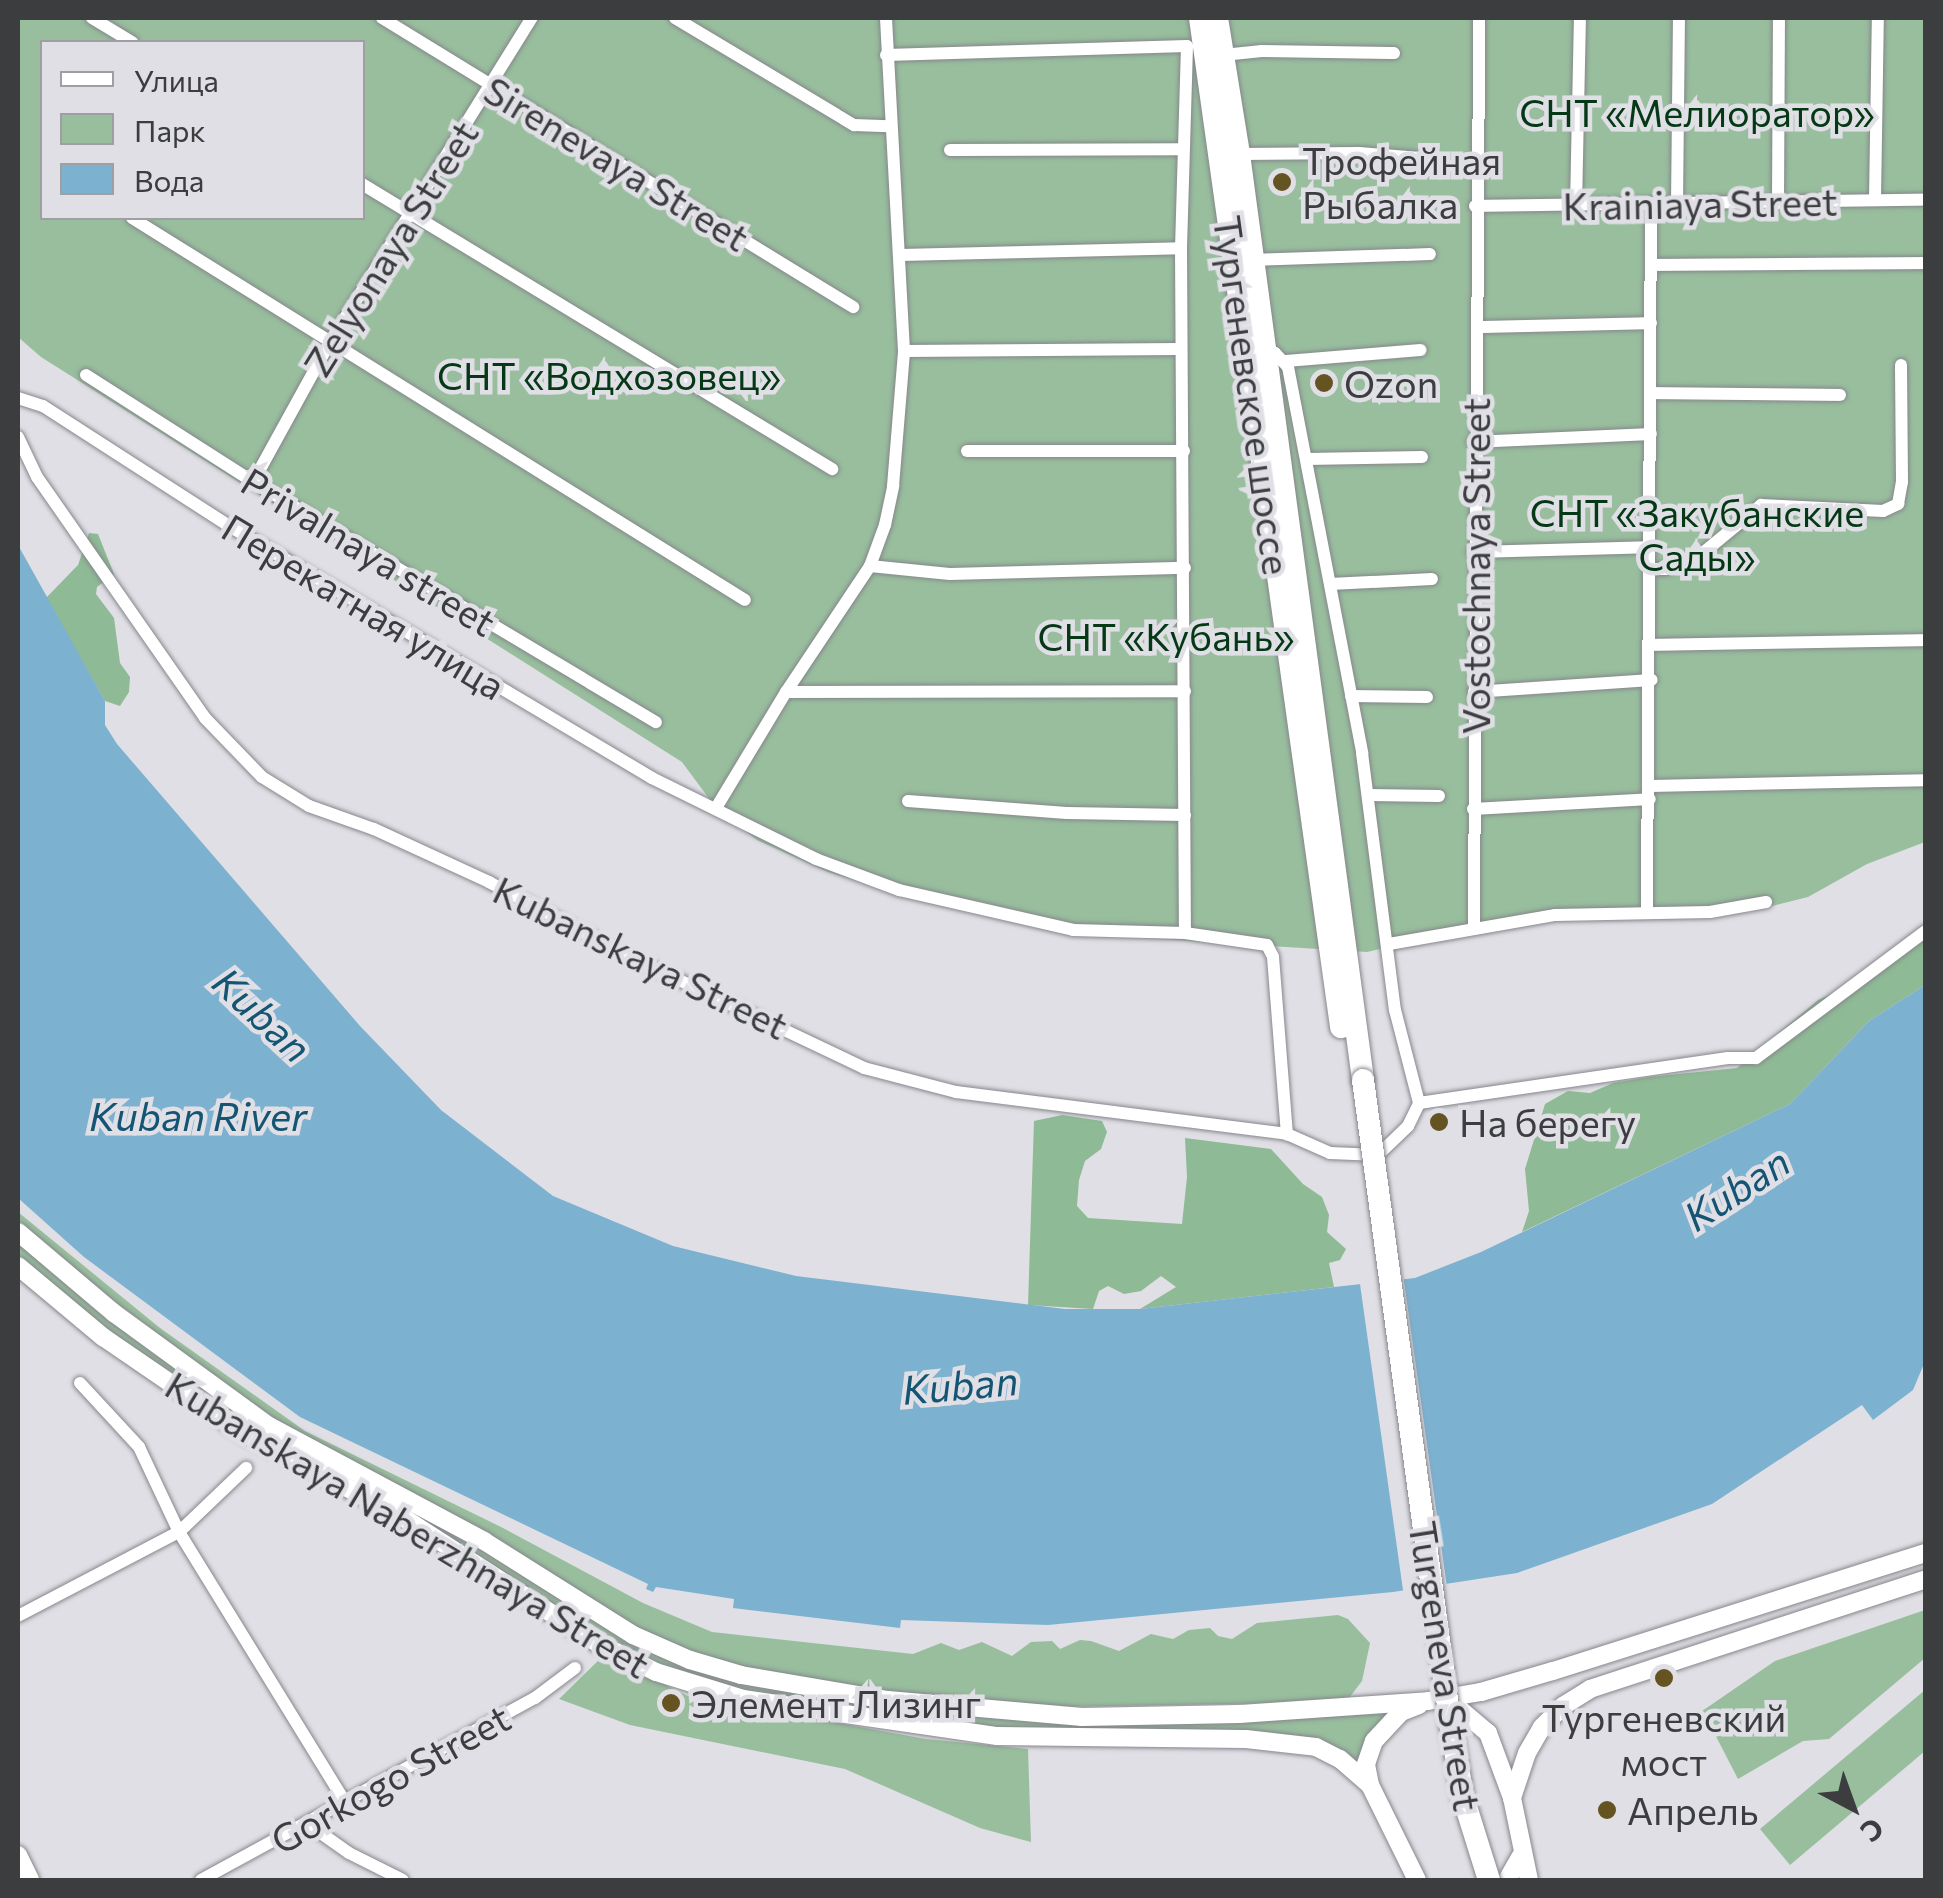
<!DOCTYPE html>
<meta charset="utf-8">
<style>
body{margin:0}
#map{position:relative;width:1943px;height:1898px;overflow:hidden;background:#dfdfe5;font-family:Commissioner,sans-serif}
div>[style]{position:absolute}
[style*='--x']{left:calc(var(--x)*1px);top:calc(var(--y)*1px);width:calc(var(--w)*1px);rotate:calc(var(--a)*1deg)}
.green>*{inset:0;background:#98be9d}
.forest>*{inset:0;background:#8eba95}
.water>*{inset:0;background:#7db1d0}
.pier>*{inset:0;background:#dfdfe5;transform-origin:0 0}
.roads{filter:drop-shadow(0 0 2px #86878c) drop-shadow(0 0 2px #86878c)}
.street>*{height:12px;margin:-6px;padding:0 6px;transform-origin:6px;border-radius:6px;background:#fff}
.secondary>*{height:18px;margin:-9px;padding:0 9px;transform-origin:9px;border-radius:9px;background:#fff}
.highway>*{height:22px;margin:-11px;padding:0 11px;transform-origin:11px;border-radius:11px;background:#fff}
.bridges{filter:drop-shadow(0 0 2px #86878c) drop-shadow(0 0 2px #86878c)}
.highway-bridge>*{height:22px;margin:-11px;padding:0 11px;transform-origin:11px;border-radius:11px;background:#fff}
.dots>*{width:28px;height:28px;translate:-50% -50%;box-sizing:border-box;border:5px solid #dfdfe5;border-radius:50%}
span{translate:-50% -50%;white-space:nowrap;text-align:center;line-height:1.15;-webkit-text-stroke:9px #dfdfe5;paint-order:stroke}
.park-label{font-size:38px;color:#053915}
.poi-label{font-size:38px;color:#3c3d3f}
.left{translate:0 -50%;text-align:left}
.street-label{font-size:38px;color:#3c3d3f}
.water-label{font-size:40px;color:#145574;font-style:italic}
.frame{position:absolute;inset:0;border:20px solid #3c3d3f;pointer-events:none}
.legend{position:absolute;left:40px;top:40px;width:325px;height:180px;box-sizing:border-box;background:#dfdfe5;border:2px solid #9e9ea3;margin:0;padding:12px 18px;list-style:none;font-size:30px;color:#3c3d3f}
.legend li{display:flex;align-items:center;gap:20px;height:50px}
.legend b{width:50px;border:2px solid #9e9ea3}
.north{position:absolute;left:1803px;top:1758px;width:100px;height:100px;-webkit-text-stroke:8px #dfdfe5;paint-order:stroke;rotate:139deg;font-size:28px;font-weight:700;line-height:40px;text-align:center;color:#3c3d3f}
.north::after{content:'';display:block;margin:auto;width:35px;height:45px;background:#3c3d3f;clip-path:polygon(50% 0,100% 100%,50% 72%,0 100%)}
</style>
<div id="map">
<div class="green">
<div style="clip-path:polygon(evenodd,18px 18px,1925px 18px,1925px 842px,1867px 864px,1808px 897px,1772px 906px,1711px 915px,1556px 919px,1473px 927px,1367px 952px,1077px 934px,893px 892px,828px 872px,757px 840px,716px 808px,682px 762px,41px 357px,18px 337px,18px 18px,42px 42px,362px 42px,362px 218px,42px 218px,42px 42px)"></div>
<div style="clip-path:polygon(18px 1212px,160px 1328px,305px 1431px,501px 1527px,643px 1603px,712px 1632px,913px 1654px,941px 1643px,959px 1650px,982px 1642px,1012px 1656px,1031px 1642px,1052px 1641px,1060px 1649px,1080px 1640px,1091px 1641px,1119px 1651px,1151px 1634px,1173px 1639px,1189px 1630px,1210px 1628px,1218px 1636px,1232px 1639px,1257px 1623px,1338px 1615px,1348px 1619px,1370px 1643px,1362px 1681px,1346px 1702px,1052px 1707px,887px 1692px,728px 1664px,662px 1641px,278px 1423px,60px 1261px,18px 1223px)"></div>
<div style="clip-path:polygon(18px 1239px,166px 1359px,668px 1660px,699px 1671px,1135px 1723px,1392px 1711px,1360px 1770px,1315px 1740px,1288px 1735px,1010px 1729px,798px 1702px,675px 1674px,261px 1436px,79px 1310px,18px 1257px)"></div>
<div style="clip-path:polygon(1925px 1610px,1925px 1658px,1829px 1739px,1803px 1741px,1738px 1779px,1706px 1717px,1673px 1731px,1775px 1661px)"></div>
<div style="clip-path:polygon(604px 1655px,688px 1696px,926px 1739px,1028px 1749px,1031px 1842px,980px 1828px,845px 1769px,630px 1725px,559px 1699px)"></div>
<div style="clip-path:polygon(1925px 1690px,1925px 1751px,1790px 1865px,1760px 1829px)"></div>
</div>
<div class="forest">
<div style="clip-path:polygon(89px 533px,98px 534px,114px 574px,97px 587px,96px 594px,114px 618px,120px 663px,130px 677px,129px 692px,120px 706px,105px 701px,46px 598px,78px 565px)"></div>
<div style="clip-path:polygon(1925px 938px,1925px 985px,1869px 1021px,1790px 1104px,1522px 1232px,1529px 1211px,1525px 1169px,1545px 1104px,1568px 1091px,1590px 1093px,1613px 1083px,1649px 1077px,1737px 1068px,1818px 1000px,1852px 985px)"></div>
<div style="clip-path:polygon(1062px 1115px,1102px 1121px,1107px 1132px,1101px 1149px,1085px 1161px,1079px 1180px,1077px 1206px,1088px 1218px,1182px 1224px,1187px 1177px,1185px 1138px,1271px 1149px,1303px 1184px,1322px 1197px,1329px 1215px,1327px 1232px,1346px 1249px,1340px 1260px,1329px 1263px,1334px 1287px,1140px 1309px,1176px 1287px,1161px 1276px,1141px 1291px,1124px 1294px,1108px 1286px,1099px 1291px,1093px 1309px,1028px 1305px,1034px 1121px)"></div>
</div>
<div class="water">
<div style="clip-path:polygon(18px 545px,105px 701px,105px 725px,117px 744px,360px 1026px,441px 1110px,553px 1196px,673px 1246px,796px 1276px,1065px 1309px,1140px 1309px,1415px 1278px,1481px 1252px,1790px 1104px,1869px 1021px,1925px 985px,1926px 1359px,1913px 1390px,1873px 1420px,1862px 1405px,1712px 1504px,1517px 1573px,1393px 1592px,1048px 1625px,901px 1620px,900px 1628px,733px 1608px,734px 1599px,656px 1587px,653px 1592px,646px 1589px,648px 1584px,300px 1417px,84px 1257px,18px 1198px)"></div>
</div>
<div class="pier">
<div style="left:1403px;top:1274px;width:318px;height:44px;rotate:82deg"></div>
</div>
<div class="roads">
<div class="street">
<div style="--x:92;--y:18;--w:47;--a:31"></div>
<div style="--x:382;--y:18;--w:553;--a:31.53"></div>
<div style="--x:675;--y:18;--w:209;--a:30.9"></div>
<div style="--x:854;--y:125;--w:35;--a:2"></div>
<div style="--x:886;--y:55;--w:301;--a:-1.7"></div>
<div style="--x:1187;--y:46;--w:202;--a:91.7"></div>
<div style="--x:1181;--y:248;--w:685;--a:89.67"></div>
<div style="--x:1223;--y:55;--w:39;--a:-6"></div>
<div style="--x:1262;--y:51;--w:132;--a:0.9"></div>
<div style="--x:950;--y:150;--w:233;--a:-0.2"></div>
<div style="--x:1239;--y:154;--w:120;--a:-0.5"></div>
<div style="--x:1359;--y:153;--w:73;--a:4.7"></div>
<div style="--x:362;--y:184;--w:550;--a:31.23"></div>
<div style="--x:1875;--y:199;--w:181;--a:-89.1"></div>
<div style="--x:1778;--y:203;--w:185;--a:-89.7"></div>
<div style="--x:1677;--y:205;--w:187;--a:-89.4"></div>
<div style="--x:1475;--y:206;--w:451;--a:-0.8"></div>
<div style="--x:1576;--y:206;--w:188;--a:-88.8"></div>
<div style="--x:132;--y:218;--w:722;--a:31.93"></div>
<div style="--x:901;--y:255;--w:280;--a:-1.4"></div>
<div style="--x:1250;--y:260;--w:180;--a:-1.9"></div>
<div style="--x:1652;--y:265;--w:274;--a:-0.4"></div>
<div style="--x:1478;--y:327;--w:173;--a:-1.3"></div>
<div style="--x:904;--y:351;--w:277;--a:-0.4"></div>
<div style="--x:1265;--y:354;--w:10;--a:-6"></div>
<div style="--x:1275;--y:353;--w:19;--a:47"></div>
<div style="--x:1288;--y:367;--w:393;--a:79.1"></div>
<div style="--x:1362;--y:753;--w:259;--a:82.7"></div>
<div style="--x:1395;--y:1010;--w:96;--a:75.5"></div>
<div style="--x:1286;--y:361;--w:135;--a:-4.7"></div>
<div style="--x:86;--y:375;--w:198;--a:32.6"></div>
<div style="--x:253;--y:482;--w:469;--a:30.8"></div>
<div style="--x:1650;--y:393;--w:190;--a:0.6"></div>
<div style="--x:18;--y:398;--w:26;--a:18"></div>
<div style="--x:43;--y:406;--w:218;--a:32.8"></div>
<div style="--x:226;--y:524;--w:496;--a:30.8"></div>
<div style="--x:652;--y:778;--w:183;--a:26.3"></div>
<div style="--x:816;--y:859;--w:89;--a:20.5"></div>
<div style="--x:899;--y:890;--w:179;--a:12.9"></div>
<div style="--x:1073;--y:930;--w:112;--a:1.5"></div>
<div style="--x:1185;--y:933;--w:83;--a:8.3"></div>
<div style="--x:1267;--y:945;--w:13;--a:63"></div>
<div style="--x:1273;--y:957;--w:178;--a:85.5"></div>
<div style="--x:18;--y:437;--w:44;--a:64.6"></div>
<div style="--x:37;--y:477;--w:294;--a:55.1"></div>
<div style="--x:205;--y:718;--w:82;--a:46"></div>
<div style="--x:262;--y:777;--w:55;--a:31.7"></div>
<div style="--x:309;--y:806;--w:69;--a:19.5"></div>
<div style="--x:374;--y:829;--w:127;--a:24.7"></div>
<div style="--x:489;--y:882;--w:149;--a:28.1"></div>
<div style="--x:620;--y:952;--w:270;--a:25.4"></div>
<div style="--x:864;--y:1068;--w:95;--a:14.6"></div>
<div style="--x:956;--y:1092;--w:334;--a:7.2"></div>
<div style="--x:1287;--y:1134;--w:47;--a:23.8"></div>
<div style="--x:1330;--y:1153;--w:48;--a:2.4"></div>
<div style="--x:1378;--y:1155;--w:42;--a:-44"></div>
<div style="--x:1408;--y:1126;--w:25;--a:-64"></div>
<div style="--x:1473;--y:442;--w:178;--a:-2.6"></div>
<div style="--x:967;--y:451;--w:217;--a:0"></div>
<div style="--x:1306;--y:459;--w:116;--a:-1"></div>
<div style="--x:253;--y:482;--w:160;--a:-61.2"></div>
<div style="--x:330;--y:342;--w:382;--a:-58.1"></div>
<div style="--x:1473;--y:552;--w:177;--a:-1.6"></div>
<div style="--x:870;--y:566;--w:80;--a:5.7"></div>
<div style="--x:950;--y:574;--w:235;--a:-1.5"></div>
<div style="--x:1651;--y:569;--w:14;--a:0"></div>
<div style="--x:1665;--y:569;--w:35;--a:-20"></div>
<div style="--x:1698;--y:557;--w:82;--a:-39.5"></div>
<div style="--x:1761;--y:505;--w:122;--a:2.8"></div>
<div style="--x:1883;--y:511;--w:17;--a:-25"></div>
<div style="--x:1898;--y:504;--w:22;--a:-80"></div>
<div style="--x:1902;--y:482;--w:117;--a:-90.5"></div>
<div style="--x:1330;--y:584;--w:102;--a:-2.8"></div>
<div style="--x:1652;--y:645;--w:274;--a:-1"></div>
<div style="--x:786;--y:692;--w:399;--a:-0.1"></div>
<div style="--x:1474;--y:692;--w:178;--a:-3.9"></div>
<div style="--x:1351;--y:696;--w:76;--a:0.8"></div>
<div style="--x:1650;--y:786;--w:276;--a:-1.2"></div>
<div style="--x:1368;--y:795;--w:71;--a:0.8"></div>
<div style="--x:908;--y:801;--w:159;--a:4.3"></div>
<div style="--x:1067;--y:813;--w:118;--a:1"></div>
<div style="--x:716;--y:808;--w:135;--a:-58.9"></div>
<div style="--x:786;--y:692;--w:151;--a:-56.3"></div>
<div style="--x:870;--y:566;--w:44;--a:-69.9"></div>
<div style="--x:885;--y:525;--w:40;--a:-78"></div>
<div style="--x:893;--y:486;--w:135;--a:-85.3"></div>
<div style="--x:904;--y:351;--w:333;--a:-93.1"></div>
<div style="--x:1473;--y:809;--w:177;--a:-3.2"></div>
<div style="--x:1647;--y:912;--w:707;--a:-89.68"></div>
<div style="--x:1474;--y:927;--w:909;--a:-89.68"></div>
<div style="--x:1389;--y:944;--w:169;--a:-9.9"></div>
<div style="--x:1555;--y:915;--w:155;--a:-1.1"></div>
<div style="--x:1710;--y:912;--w:57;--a:-10.1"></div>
<div style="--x:1419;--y:1103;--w:312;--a:-8.3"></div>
<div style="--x:1728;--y:1058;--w:28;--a:0"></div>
<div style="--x:1756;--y:1058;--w:212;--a:-36.8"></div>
<div style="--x:80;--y:1383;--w:87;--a:47.3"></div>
<div style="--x:139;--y:1447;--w:94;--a:64.8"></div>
<div style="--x:179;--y:1532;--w:318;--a:58.4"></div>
<div style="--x:18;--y:1616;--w:182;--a:-27.6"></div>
<div style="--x:179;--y:1532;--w:93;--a:-43.7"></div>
<div style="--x:308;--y:1824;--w:50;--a:35.3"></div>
<div style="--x:349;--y:1853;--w:60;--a:26.6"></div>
<div style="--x:201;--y:1880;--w:380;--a:-28.6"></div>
<div style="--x:535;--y:1698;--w:50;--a:-36.9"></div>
</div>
<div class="secondary">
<div style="--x:18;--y:1232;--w:126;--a:40.2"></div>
<div style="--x:114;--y:1313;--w:192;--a:36.1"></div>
<div style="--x:269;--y:1426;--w:244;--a:28.1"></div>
<div style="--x:484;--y:1541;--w:176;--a:32.2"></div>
<div style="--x:633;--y:1635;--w:62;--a:23.7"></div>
<div style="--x:690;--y:1660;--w:53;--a:16.4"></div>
<div style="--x:741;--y:1675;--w:149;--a:9.7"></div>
<div style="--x:888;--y:1700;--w:195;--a:5"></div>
<div style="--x:1082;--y:1717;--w:157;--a:-1.1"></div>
<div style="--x:1239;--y:1714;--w:189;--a:-3.9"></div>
<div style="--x:1428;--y:1701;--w:54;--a:-9.6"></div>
<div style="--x:1481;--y:1692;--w:75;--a:-16.3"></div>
<div style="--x:1553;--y:1671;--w:391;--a:-17.6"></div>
<div style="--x:18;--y:1266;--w:111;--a:39.9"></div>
<div style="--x:103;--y:1337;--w:170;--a:34.4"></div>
<div style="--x:243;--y:1433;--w:182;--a:27.8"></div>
<div style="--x:404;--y:1518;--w:229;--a:32.9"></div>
<div style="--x:596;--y:1642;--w:67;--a:26.6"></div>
<div style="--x:656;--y:1672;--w:91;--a:17.2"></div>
<div style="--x:743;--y:1699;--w:257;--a:8.3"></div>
<div style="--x:997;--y:1736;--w:249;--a:0.7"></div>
<div style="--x:1246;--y:1739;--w:70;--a:6.5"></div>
<div style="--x:1316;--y:1747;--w:27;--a:27"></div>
<div style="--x:1340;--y:1759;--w:40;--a:41"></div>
<div style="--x:1370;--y:1785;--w:106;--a:63.7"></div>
<div style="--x:1443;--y:1695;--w:59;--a:40.2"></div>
<div style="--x:1488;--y:1733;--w:69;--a:69.7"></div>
<div style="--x:1370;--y:1785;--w:21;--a:-101"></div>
<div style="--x:1366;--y:1764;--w:24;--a:-71"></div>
<div style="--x:1374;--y:1741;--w:40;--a:-47"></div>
<div style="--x:1401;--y:1712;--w:19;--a:-21"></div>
<div style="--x:18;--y:1855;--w:28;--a:64"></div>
<div style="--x:1507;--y:1880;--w:28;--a:-60"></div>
<div style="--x:1529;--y:1880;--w:84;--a:-101.7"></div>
<div style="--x:1512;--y:1798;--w:47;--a:-71.6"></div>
<div style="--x:1527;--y:1753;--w:30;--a:-60"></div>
<div style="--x:1542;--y:1727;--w:30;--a:-45"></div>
<div style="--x:1563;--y:1706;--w:32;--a:-32"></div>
<div style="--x:1590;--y:1689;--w:354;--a:-18.1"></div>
</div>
<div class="highway">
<div style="--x:1200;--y:18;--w:1019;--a:82.04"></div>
<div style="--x:1217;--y:18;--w:138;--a:80.8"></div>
<div style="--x:1239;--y:154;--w:934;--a:82.37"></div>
</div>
</div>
<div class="bridges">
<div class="highway-bridge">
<div style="--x:1363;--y:1080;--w:647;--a:82.27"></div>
<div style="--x:1450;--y:1721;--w:77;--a:80.3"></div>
<div style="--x:1463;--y:1797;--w:87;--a:72.6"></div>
</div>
</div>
<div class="dots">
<div style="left:1282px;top:182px;background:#655321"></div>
<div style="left:1324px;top:383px;background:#655321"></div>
<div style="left:1439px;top:1122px;background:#655321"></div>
<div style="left:1664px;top:1678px;background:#655321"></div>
<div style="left:671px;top:1703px;background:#655321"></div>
<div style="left:1607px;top:1810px;background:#655321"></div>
</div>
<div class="park-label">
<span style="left:1697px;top:112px">СНТ «Мелиоратор»</span>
<span style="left:609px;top:375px">СНТ «Водхозовец»</span>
<span style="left:1697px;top:534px">СНТ «Закубанские<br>Сады»</span>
<span style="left:1166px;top:636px">СНТ «Кубань»</span>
</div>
<div class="poi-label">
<span class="left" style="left:1302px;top:182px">Трофейная<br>Рыбалка</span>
<span class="left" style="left:1344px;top:383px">Ozon</span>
<span class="left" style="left:1459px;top:1122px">На берегу</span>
<span class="left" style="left:691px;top:1703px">Элемент Лизинг</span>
<span style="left:1664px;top:1739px">Тургеневский<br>мост</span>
<span class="left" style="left:1627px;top:1810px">Апрель</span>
</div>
<div class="street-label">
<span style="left:617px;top:163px;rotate:31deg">Sirenevaya Street</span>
<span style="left:1700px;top:203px;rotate:-1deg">Krainiaya Street</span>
<span style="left:390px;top:248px;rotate:-58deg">Zelyonaya Street</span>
<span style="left:1253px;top:395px;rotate:82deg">Тургеневское шоссе</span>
<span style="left:369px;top:551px;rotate:31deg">Privalnaya street</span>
<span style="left:1475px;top:566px;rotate:-90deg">Vostochnaya Street</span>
<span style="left:364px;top:606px;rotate:31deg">Перекатная улица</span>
<span style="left:641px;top:957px;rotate:26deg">Kubanskaya Street</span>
<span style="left:408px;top:1524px;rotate:31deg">Kubanskaya Naberzhnaya Street</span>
<span style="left:1446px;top:1666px;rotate:81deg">Turgeneva Street</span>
<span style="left:390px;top:1778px;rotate:-29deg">Gorkogo Street</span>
</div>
<div class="water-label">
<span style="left:263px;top:1014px;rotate:43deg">Kuban</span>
<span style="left:198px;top:1115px">Kuban River</span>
<span style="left:1736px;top:1188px;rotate:-33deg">Kuban</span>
<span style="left:960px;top:1384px;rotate:-5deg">Kuban</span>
</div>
<div class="frame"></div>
<ul class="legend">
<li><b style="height:12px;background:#fff"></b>Улица</li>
<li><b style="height:28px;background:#98be9d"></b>Парк</li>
<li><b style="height:28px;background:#7db1d0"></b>Вода</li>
</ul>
<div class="north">С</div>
</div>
